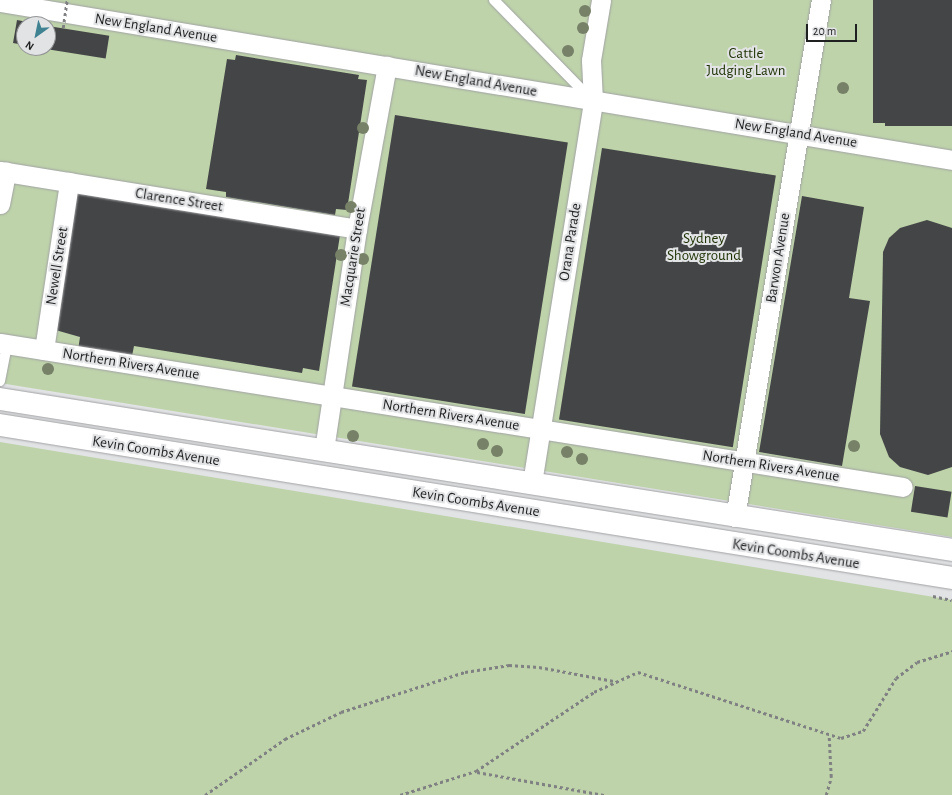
<!DOCTYPE html>
<style>
body{margin:0}
#map{position:relative;width:952px;height:795px;overflow:hidden;background:#e2e3e5;font-family:"Alegreya Sans",sans-serif}
div>[style]{position:absolute}
[style*='--x']{left:calc(var(--x)*1px);top:calc(var(--y)*1px);width:calc(var(--w)*1px);rotate:calc(var(--a)*1deg)}
.green>*{inset:0;background:#bed3aa}
.building>*{inset:0;background:#444547;transform-origin:0 0}
.path>*{height:2.5px;margin-top:-1.25px;transform-origin:0;background:repeating-linear-gradient(90deg,#808182 0 3px,transparent 0 6px)}
.roads{filter:drop-shadow(0 0 1px #a1a2a4) drop-shadow(0 0 1px #a1a2a4)}
.lane>*{height:10px;margin:-5px;padding:0 5px;transform-origin:5px;border-radius:5px;background:#fff}
.street>*{height:19px;margin:-9.5px;padding:0 9.5px;transform-origin:9.5px;border-radius:9.5px;background:#fff}
.secondary>*{height:22px;margin:-11px;padding:0 11px;transform-origin:11px;border-radius:11px;background:#fff}
.path-bridge>*{height:2.5px;margin-top:-1.25px;transform-origin:0;background:repeating-linear-gradient(90deg,#808182 0 3px,transparent 0 6px)}
.trees>*{width:12px;height:12px;margin:-6px;border-radius:50%;background:#768168}
span{translate:-50% -50%;white-space:nowrap;text-align:center;line-height:1.15;-webkit-text-stroke:4px #e2e3e5;paint-order:stroke}
.street-label{font-size:15px;color:#1f2020}
.park-label{font-size:15px;color:#1d3102}
.north{position:absolute;left:16px;top:16px;width:40px;height:40px;box-sizing:border-box;background:#e2e3e5;border:1px solid #949596;border-radius:50%;rotate:213deg;font-size:11px;font-weight:700;line-height:16px;text-align:center;color:#1f2020}
.north::after{content:'';display:block;margin:auto;width:14px;height:18px;background:#3f8291;clip-path:polygon(50% 0,100% 100%,50% 72%,0 100%)}
.scale{position:absolute;left:806px;top:24px;width:51px;height:18px;box-sizing:border-box;border:2px solid #1f2020;border-top:0;padding-left:5px;font-size:12px;line-height:14px;white-space:nowrap;color:#1f2020;-webkit-text-stroke:3px #e2e3e5;paint-order:stroke}
</style>
<div id="map">
<div class="green">
<div style="clip-path:polygon(evenodd,0 0,952px 0,952px 537px,0 383px,0 0,24px 24px,48px 24px,48px 48px,24px 48px,24px 24px)"></div>
<div style="clip-path:polygon(0 442px,952px 600px,952px 795px,0 795px)"></div>
</div>
<div class="building">
<div style="clip-path:polygon(873px 0,952px 0,952px 126px,885px 126px,885px 123px,873px 123px)"></div>
<div style="clip-path:polygon(17px 20px,33px 23px,24px 24px,24px 45px,13px 43px)"></div>
<div style="left:48px;top:26px;width:62px;height:23px;rotate:9deg"></div>
<div style="clip-path:polygon(236px 55px,359px 75px,358px 79px,367px 80px,347px 210px,336px 209px,335px 215px,226px 197px,226px 192px,206px 189px,227px 59px,235px 60px)"></div>
<div style="left:395px;top:115px;width:175px;height:275px;rotate:9deg"></div>
<div style="left:602px;top:148px;width:176px;height:275px;rotate:9deg"></div>
<div style="clip-path:polygon(74px 192px,340px 235px,319px 371px,303px 368px,302px 373px,134px 346px,130px 366px,77px 357px,80px 337px,52px 329px)"></div>
<div style="clip-path:polygon(802px 196px,864px 207px,849px 298px,870px 301px,842px 466px,759px 452px)"></div>
<div style="clip-path:polygon(927px 220px,952px 228px,952px 467px,928px 475px,900px 467px,889px 457px,880px 434px,883px 252px,889px 238px,900px 228px)"></div>
<div style="left:915px;top:486px;width:37px;height:26px;rotate:9deg"></div>
</div>
<div class="path">
<div style="--x:933;--y:596;--w:19;--a:12"></div>
<div style="--x:477;--y:772;--w:129;--a:10.3"></div>
<div style="--x:205;--y:795;--w:98;--a:-35"></div>
<div style="--x:285;--y:739;--w:62;--a:-25.7"></div>
<div style="--x:341;--y:712;--w:130;--a:-17.9"></div>
<div style="--x:465;--y:672;--w:45;--a:-9"></div>
<div style="--x:509;--y:665;--w:30;--a:4"></div>
<div style="--x:539;--y:667;--w:76;--a:10.6"></div>
<div style="--x:400;--y:795;--w:80;--a:-17.5"></div>
<div style="--x:476;--y:771;--w:142;--a:-33.8"></div>
<div style="--x:594;--y:692;--w:48;--a:-24.4"></div>
<div style="--x:638;--y:672;--w:213;--a:18"></div>
<div style="--x:841;--y:738;--w:23;--a:-18"></div>
<div style="--x:863;--y:731;--w:62;--a:-58.1"></div>
<div style="--x:896;--y:678;--w:26;--a:-37"></div>
<div style="--x:917;--y:662;--w:37;--a:-17"></div>
<div style="--x:826;--y:795;--w:19;--a:-74"></div>
<div style="--x:831;--y:777;--w:40;--a:-92.9"></div>
</div>
<div class="roads">
<div class="lane">
<div style="--x:494;--y:0;--w:137;--a:45.6"></div>
<div style="--x:0;--y:381;--w:38;--a:-79"></div>
</div>
<div class="street">
<div style="--x:0;--y:2;--w:965;--a:9.42"></div>
<div style="--x:0;--y:171;--w:362;--a:9.2"></div>
<div style="--x:0;--y:204;--w:33;--a:-79"></div>
<div style="--x:0;--y:343;--w:914;--a:9.06"></div>
<div style="--x:44;--y:350;--w:170;--a:-81.5"></div>
<div style="--x:324;--y:450;--w:223;--a:-81.5"></div>
<div style="--x:357;--y:229;--w:166;--a:-79.6"></div>
<div style="--x:532;--y:483;--w:387;--a:-80.9"></div>
<div style="--x:593;--y:101;--w:41;--a:-92.8"></div>
<div style="--x:591;--y:60;--w:61;--a:-80.5"></div>
<div style="--x:735;--y:517;--w:524;--a:-80.56"></div>
</div>
<div class="secondary">
<div style="--x:0;--y:399;--w:964;--a:9.01"></div>
<div style="--x:0;--y:425;--w:964;--a:9.13"></div>
</div>
</div>
<div class="path-bridge">
<div style="--x:63;--y:28;--w:28;--a:-82"></div>
</div>
<div class="trees">
<div style="left:585px;top:11px"></div>
<div style="left:583px;top:28px"></div>
<div style="left:568px;top:51px"></div>
<div style="left:843px;top:88px"></div>
<div style="left:363px;top:128px"></div>
<div style="left:351px;top:207px"></div>
<div style="left:341px;top:255px"></div>
<div style="left:363px;top:259px"></div>
<div style="left:48px;top:369px"></div>
<div style="left:353px;top:436px"></div>
<div style="left:483px;top:444px"></div>
<div style="left:854px;top:446px"></div>
<div style="left:497px;top:451px"></div>
<div style="left:567px;top:452px"></div>
<div style="left:582px;top:459px"></div>
</div>
<div class="street-label">
<span style="left:156px;top:28px;rotate:9deg">New England Avenue</span>
<span style="left:476px;top:81px;rotate:10deg">New England Avenue</span>
<span style="left:796px;top:133px;rotate:9deg">New England Avenue</span>
<span style="left:179px;top:200px;rotate:9deg">Clarence Street</span>
<span style="left:570px;top:242px;rotate:-81deg">Orana Parade</span>
<span style="left:353px;top:257px;rotate:-81deg">Macquarie Street</span>
<span style="left:778px;top:258px;rotate:-81deg">Barwon Avenue</span>
<span style="left:57px;top:266px;rotate:-81deg">Newell Street</span>
<span style="left:131px;top:364px;rotate:9deg">Northern Rivers Avenue</span>
<span style="left:451px;top:415px;rotate:9deg">Northern Rivers Avenue</span>
<span style="left:156px;top:451px;rotate:9deg">Kevin Coombs Avenue</span>
<span style="left:771px;top:466px;rotate:9deg">Northern Rivers Avenue</span>
<span style="left:476px;top:502px;rotate:9deg">Kevin Coombs Avenue</span>
<span style="left:796px;top:554px;rotate:9deg">Kevin Coombs Avenue</span>
</div>
<div class="park-label">
<span style="left:746px;top:62px">Cattle<br>Judging Lawn</span>
<span style="left:704px;top:247px">Sydney<br>Showground</span>
</div>
<div class="north">N</div>
<div class="scale">20 m</div>
</div>
